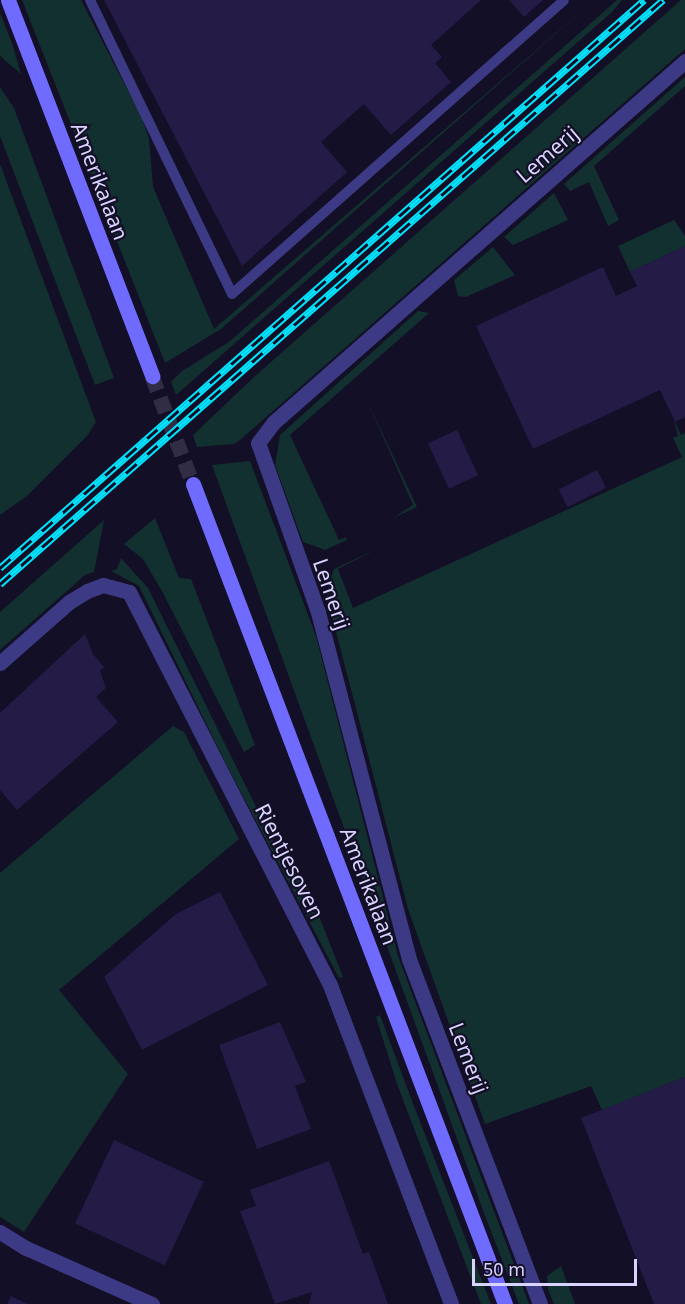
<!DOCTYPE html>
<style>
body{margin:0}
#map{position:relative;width:685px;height:1304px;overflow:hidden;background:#130f26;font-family:"Noto Sans",sans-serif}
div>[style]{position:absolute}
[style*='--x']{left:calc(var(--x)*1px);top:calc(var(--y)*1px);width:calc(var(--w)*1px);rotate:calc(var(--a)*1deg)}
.green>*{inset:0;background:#12302f}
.building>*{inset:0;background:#241b47;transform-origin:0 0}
.secondary-tunnel>*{height:15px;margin-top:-7.5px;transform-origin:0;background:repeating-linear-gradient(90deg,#312d47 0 15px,transparent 0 23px)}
.service>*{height:10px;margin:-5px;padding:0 5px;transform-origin:5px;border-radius:5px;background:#3d3a85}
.minor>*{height:15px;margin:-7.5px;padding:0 7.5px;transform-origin:7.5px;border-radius:7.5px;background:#3d3a85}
.secondary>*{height:15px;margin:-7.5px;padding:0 7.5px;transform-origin:7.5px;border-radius:7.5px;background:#6f6bff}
.rail>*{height:7px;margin-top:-3.5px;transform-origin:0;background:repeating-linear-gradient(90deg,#130f26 0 14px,#00e5ff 0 28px);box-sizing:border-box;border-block:2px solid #00e5ff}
span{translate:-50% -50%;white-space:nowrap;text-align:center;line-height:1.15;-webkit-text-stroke:4.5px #130f26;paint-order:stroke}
.street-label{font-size:21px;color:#d9d4ff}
.scale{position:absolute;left:472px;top:1259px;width:165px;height:27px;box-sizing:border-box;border:3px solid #d9d4ff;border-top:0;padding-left:8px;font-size:18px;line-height:21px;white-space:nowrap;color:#d9d4ff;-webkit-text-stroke:4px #130f26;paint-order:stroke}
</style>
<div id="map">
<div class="green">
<div style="clip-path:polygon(22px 0,81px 0,142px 118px,149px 139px,153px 187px,214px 329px,594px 0,221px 329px,165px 363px)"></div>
<div style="clip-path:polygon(617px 0,622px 0,612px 12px,176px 395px,171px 382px,182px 371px,229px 342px)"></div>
<div style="clip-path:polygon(681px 0,685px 0,685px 49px,240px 440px,234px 444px,197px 447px,193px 435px,254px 377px)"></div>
<div style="clip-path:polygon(0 13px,12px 43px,21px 74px,0 56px)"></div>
<div style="clip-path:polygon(685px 77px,685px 86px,594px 166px,619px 220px,608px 226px,589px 182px,570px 191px,564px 184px)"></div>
<div style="clip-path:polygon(0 87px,14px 108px,114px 378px,95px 385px,0 136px)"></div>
<div style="clip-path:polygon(0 164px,96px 422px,87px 436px,27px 496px,0 515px)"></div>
<div style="clip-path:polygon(554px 193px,568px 220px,513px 245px,504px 237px)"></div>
<div style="clip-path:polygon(674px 220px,685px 236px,685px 246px,630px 272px,618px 246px)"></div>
<div style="clip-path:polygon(493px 247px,515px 275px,466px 297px,458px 296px,454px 280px)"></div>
<div style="clip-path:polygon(418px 311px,429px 313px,290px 435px,339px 540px,346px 537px,347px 540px,325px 550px,303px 542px,275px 465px,280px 435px)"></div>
<div style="clip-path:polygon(366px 398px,417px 507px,393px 518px,413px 505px)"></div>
<div style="clip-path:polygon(674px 420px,681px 435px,685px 433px,685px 1077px,602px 1110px,591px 1086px,485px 1124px,408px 909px,326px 593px,334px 569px,379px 548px,338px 569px,353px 608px,682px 457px,673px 438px,678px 436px)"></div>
<div style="clip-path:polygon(250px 461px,316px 636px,398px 956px,529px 1304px,519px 1304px,484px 1213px,212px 465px)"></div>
<div style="clip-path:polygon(155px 518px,179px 578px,191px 579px,255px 745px,244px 752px,163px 593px,143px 559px,124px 544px)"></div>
<div style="clip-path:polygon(104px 520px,94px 572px,85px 575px,0 650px,0 612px)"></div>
<div style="clip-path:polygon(121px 558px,148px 588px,274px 843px,306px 883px,343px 977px,339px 978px,225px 762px,139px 586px,111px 571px,117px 569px)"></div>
<div style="clip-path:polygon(173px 726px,184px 732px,239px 839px,59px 990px,128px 1074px,24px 1232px,0 1217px,0 873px)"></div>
<div style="clip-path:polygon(380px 1015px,412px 1101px,491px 1304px,481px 1304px,397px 1084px,376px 1017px)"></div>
<div style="clip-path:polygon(561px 1266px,575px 1304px,554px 1304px,548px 1290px,547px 1276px)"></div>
</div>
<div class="building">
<div style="clip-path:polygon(104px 0,481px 0,431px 45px,442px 57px,435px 63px,451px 82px,391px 135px,364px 104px,321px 142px,347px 172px,242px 266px)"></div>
<div style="clip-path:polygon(509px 0,543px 0,524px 17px)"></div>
<div style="clip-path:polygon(685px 246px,685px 417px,675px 422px,660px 390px,533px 449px,476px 326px,603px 267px,616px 296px,637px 286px,630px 272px)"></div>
<div style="left:457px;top:430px;width:50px;height:32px;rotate:65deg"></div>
<div style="left:597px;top:470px;width:20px;height:43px;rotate:63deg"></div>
<div style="clip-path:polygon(85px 634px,93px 654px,104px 667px,100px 671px,106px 688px,96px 697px,118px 722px,17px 810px,0 790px,0 713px)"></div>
<div style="clip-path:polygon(220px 892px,268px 985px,142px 1050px,104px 977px,176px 914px)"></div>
<div style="clip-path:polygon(280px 1022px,306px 1082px,295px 1086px,311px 1129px,257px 1149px,219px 1045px)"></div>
<div style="clip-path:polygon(685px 1077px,685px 1304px,654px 1304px,581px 1118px)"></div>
<div style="left:114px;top:1140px;width:99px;height:92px;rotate:25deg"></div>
<div style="clip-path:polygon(329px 1161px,363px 1254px,369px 1252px,388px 1304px,309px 1304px,312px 1292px,275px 1304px,240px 1211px,256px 1206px,250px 1190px)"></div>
<div style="clip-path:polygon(11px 1296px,27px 1304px,7px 1304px)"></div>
</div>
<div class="secondary-tunnel">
<div style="--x:152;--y:376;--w:116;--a:69.2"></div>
</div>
<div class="service">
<div style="--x:90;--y:0;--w:326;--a:64.2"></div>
<div style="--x:232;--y:294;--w:443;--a:-41.5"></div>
</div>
<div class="minor">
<div style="--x:0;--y:663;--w:92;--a:-41.5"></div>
<div style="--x:69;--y:602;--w:21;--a:-31"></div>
<div style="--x:87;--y:591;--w:17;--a:-21"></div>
<div style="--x:103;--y:585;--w:27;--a:15"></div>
<div style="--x:129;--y:592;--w:441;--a:62.9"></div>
<div style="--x:330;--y:985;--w:341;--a:69.2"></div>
<div style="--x:0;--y:1232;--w:31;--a:32"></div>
<div style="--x:26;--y:1248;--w:138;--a:24"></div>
<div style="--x:540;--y:1304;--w:369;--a:-110.8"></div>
<div style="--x:409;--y:959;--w:359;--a:-104.7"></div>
<div style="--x:318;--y:612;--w:179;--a:-109.5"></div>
<div style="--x:258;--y:443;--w:26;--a:-53"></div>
<div style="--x:274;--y:422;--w:547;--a:-41.29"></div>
</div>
<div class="secondary">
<div style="--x:8;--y:0;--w:403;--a:69"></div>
<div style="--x:193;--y:484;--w:877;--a:69.17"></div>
</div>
<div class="rail">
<div style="--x:0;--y:568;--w:859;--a:-41.41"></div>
<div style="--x:0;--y:584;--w:884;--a:-41.38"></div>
</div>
<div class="street-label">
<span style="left:547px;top:154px;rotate:-41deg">Lemerij</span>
<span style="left:100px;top:181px;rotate:69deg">Amerikalaan</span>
<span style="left:332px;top:594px;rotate:71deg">Lemerij</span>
<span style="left:290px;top:861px;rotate:63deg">Rientjesoven</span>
<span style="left:369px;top:886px;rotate:69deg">Amerikalaan</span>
<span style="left:469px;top:1058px;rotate:69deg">Lemerij</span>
</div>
<div class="scale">50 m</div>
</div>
